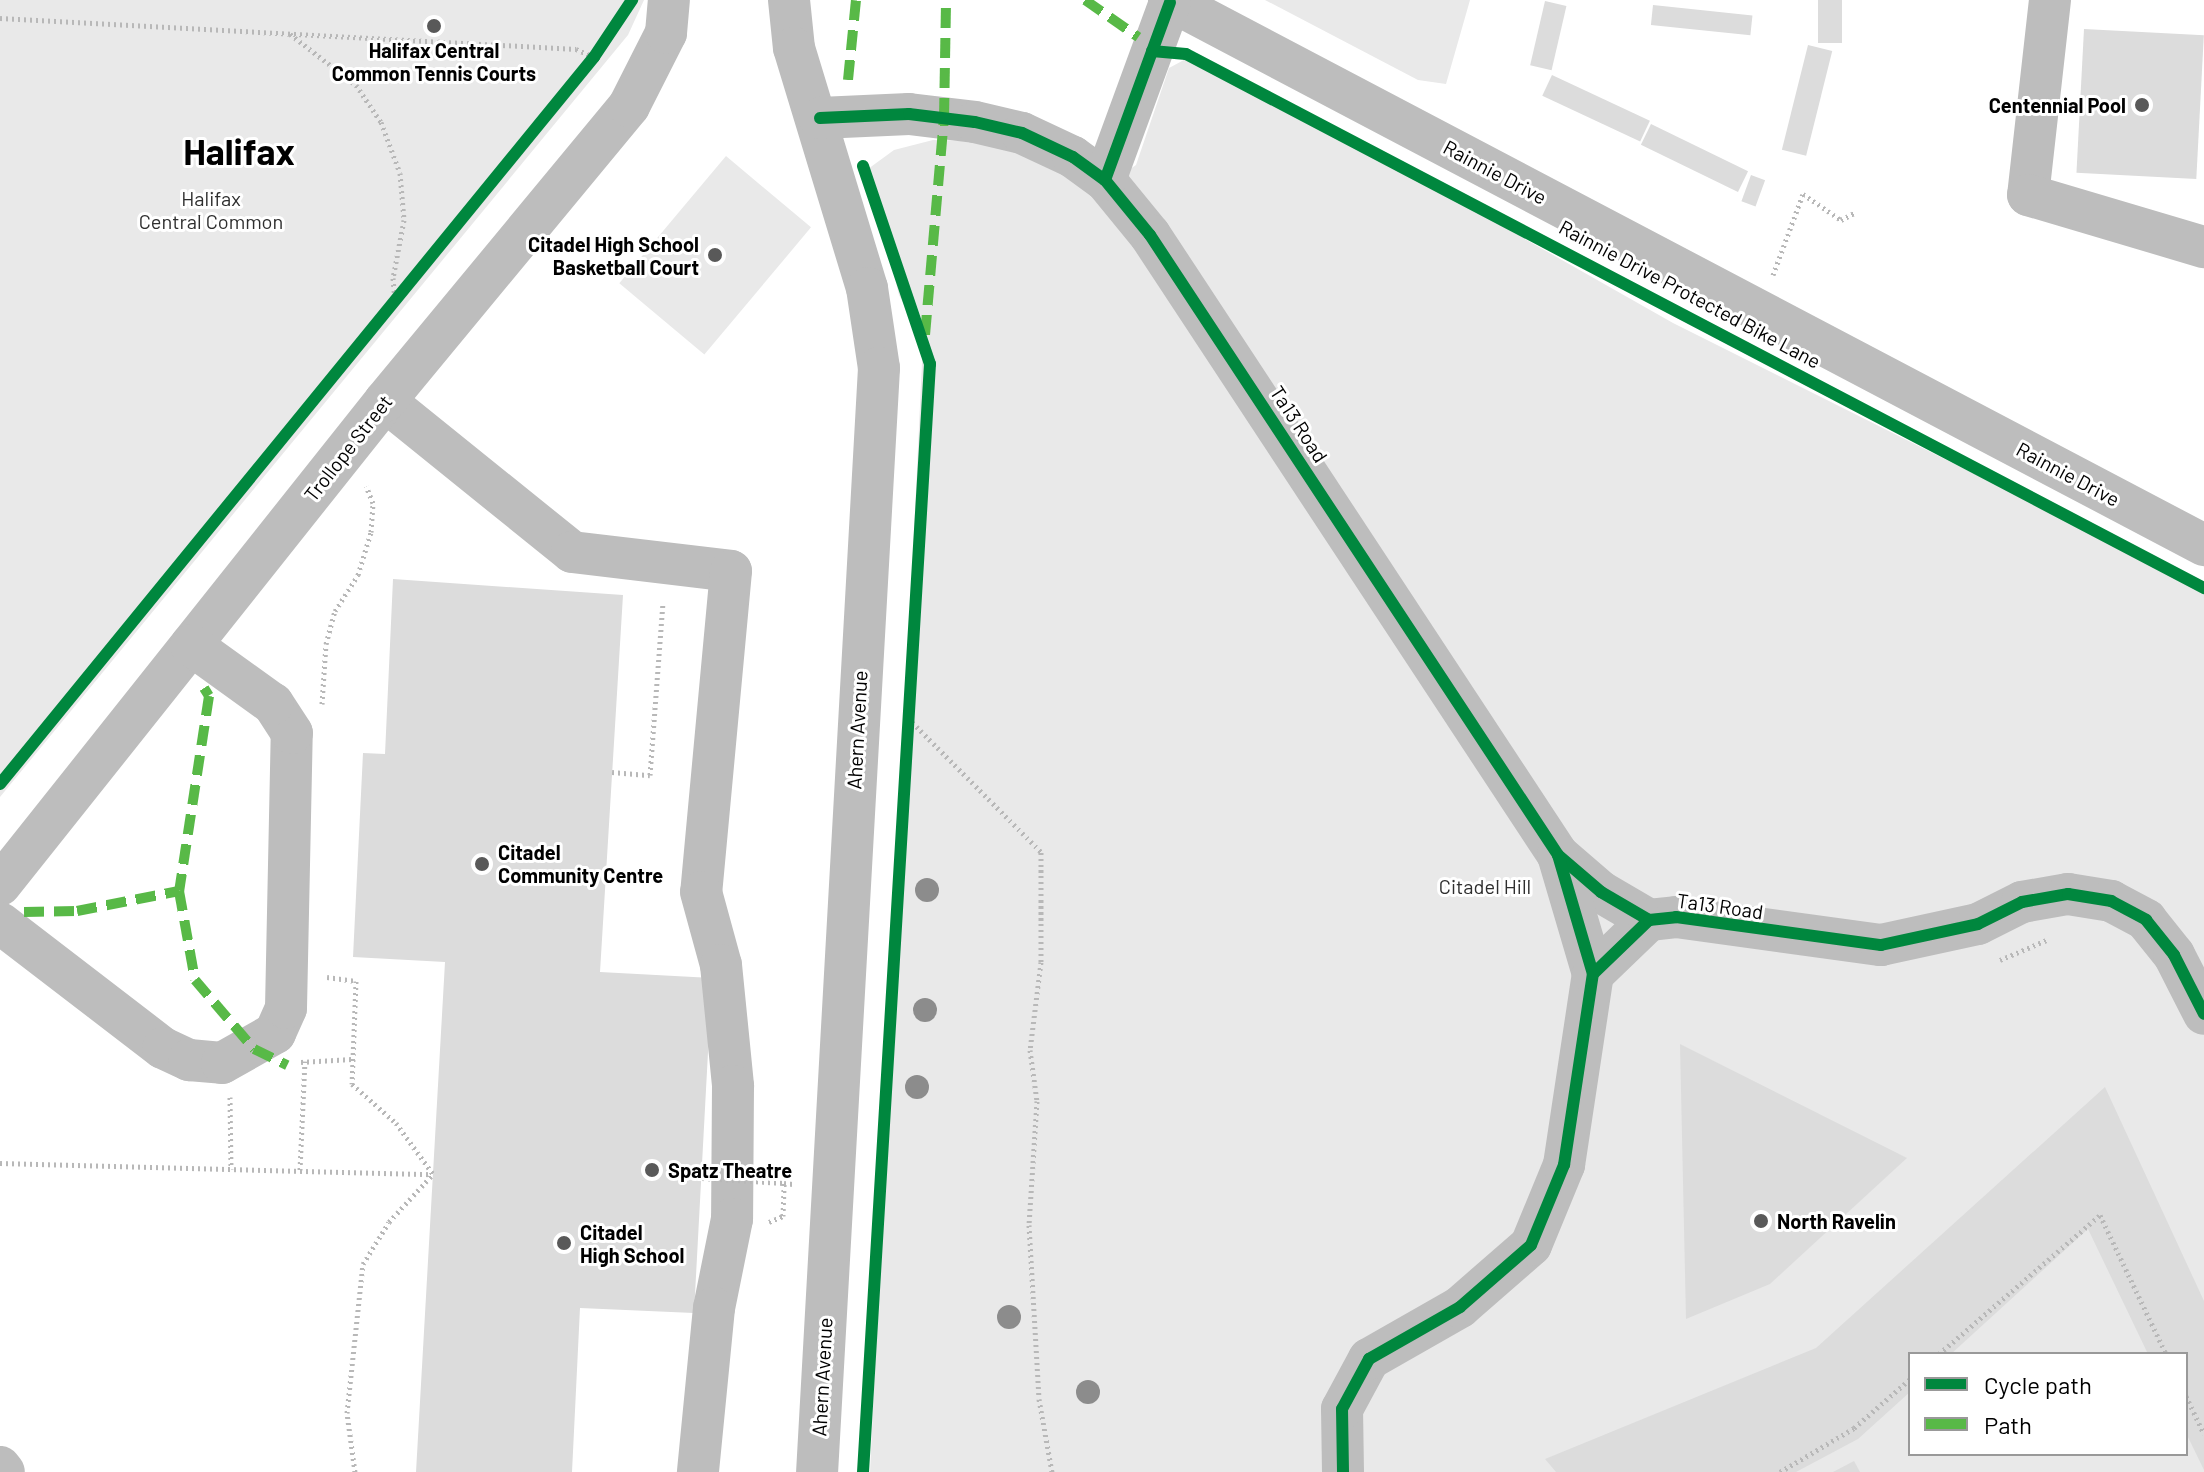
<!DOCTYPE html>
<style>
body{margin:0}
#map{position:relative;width:2204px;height:1472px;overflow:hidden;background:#fff;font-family:Barlow,sans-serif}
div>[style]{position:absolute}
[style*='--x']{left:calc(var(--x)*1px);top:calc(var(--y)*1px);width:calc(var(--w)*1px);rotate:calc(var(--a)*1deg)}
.green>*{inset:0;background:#e9e9e9;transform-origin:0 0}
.building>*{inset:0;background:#dcdcdc;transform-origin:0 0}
.path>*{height:5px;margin-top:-2.5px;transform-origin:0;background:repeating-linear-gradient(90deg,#b8b8b8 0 2px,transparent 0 6px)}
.minor>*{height:42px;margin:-21px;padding:0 21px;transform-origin:21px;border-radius:21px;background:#bdbdbd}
.path-bridge>*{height:5px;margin-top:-2.5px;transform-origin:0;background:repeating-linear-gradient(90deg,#b8b8b8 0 2px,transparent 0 6px)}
.quiet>*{height:10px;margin-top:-5px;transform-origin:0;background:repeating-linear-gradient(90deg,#58b947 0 20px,transparent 0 30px)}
.cycleway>*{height:12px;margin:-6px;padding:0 6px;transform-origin:6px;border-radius:6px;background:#00873e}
.trees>*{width:24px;height:24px;margin:-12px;border-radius:50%;background:#8c8c8c}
.dots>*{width:22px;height:22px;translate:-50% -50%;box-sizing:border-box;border:4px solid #fff;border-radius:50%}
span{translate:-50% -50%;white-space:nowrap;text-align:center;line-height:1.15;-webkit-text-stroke:6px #fff;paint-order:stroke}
.poi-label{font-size:20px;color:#000;font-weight:700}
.right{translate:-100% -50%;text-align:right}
.left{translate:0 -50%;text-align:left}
.street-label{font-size:20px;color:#000}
.park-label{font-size:20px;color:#2e2e2e}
.town-label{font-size:36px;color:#000;font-weight:700}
.legend{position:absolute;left:1908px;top:1352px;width:280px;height:104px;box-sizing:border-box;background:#fff;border:2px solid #999;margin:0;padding:10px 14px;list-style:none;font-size:24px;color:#000}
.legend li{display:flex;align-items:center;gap:16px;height:40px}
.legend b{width:40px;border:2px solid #999}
</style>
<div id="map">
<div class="green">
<div style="clip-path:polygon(0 0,644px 0,628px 35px,0 797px)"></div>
<div style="clip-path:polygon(1265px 0,1470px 0,1446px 84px,1418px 80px)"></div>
<div style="clip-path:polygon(evenodd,1197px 53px,1673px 323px,2204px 589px,2204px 1472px,870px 1472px,923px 341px,899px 295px,868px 169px,894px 150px,933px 140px,982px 141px,1036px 155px,1097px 192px,1136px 165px,1169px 68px,1197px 53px,1910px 1354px,2186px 1354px,2186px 1454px,1910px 1454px,1910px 1354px)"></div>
<div style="left:726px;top:156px;width:111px;height:166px;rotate:40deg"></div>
</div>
<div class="building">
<div style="left:1818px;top:0;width:24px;height:43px"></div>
<div style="left:1545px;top:1px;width:22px;height:66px;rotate:13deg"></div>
<div style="left:1653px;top:5px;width:100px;height:20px;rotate:6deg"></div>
<div style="left:2084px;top:29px;width:120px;height:144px;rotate:3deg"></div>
<div style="left:1808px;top:45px;width:25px;height:108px;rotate:14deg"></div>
<div style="left:1552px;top:75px;width:108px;height:23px;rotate:25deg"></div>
<div style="left:1651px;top:124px;width:108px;height:23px;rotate:26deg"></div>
<div style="left:1751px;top:175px;width:15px;height:28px;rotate:20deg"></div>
<div style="clip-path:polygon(393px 579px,623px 595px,600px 972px,712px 978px,694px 1313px,580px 1308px,572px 1472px,416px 1472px,445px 962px,353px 957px,363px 753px,385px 754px)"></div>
<div style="clip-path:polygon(1680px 1044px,1907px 1158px,1770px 1284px,1686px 1319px)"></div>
<div style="clip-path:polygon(2105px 1087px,2204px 1301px,2204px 1470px,2186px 1433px,2186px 1354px,2148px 1354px,2088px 1229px,1951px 1354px,1910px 1354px,1910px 1392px,1858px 1439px,1796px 1472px,1556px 1472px,1545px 1459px,1816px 1348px)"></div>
<div style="clip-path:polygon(1854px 1461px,1860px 1472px,1833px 1472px)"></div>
</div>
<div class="path">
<div style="--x:0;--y:18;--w:577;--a:3.08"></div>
<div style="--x:576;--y:49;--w:20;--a:24"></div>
<div style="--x:290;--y:34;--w:83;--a:37.7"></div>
<div style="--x:356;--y:85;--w:45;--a:56"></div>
<div style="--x:381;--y:122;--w:54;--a:69.6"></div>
<div style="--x:400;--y:173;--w:47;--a:85.1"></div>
<div style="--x:404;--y:220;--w:59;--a:100.7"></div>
<div style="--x:393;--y:278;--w:23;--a:85"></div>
<div style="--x:1773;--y:275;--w:86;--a:-69.7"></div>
<div style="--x:1803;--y:194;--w:46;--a:34.4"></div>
<div style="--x:1841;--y:220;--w:15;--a:-28"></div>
<div style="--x:322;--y:704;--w:60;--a:-86.2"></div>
<div style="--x:326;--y:644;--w:34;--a:-75"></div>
<div style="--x:335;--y:611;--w:43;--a:-57.4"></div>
<div style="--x:358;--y:575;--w:45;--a:-73.2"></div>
<div style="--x:371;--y:532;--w:29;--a:-86"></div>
<div style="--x:373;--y:503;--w:18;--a:-112"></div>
<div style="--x:908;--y:718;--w:189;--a:45.2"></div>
<div style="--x:1041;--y:852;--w:110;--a:90"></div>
<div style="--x:1041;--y:962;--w:89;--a:97.1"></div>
<div style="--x:1030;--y:1050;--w:51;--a:82.2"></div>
<div style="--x:1037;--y:1101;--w:124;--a:93.7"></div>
<div style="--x:1029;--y:1225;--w:174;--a:86.7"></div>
<div style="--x:1039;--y:1399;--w:74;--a:79.9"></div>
<div style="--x:612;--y:772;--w:38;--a:5"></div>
<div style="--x:650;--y:775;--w:172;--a:-85.7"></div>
<div style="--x:2000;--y:960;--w:53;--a:-23.2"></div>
<div style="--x:327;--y:977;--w:29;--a:8"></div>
<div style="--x:356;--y:981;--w:103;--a:92.2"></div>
<div style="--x:352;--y:1084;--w:59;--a:41.6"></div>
<div style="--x:396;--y:1123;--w:63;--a:54"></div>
<div style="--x:301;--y:1062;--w:51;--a:-3.4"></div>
<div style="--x:230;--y:1097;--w:72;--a:89.2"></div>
<div style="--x:0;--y:1163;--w:432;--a:1.5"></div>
<div style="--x:300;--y:1170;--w:109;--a:-87.4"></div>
<div style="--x:769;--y:1222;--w:15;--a:-23"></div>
<div style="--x:783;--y:1216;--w:33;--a:-88"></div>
<div style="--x:784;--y:1183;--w:9;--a:6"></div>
<div style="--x:1939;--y:1354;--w:213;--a:-40.8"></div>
<div style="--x:2100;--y:1215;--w:154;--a:64.6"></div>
<div style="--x:2186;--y:1396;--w:42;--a:64.7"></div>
<div style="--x:355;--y:1472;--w:60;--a:-97.7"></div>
<div style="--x:347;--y:1413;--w:150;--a:-83.9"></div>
<div style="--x:363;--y:1264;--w:49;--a:-58.2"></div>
<div style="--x:389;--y:1222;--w:64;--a:-47.5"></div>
<div style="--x:1780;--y:1472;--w:86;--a:-30.7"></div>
<div style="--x:1854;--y:1428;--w:74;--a:-41.2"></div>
</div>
<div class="minor">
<div style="--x:789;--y:0;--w:48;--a:84.1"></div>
<div style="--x:794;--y:48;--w:251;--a:73.1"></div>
<div style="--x:867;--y:288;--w:81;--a:81.5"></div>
<div style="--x:879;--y:368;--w:1106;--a:93.21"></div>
<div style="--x:1169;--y:0;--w:1170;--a:27.77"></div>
<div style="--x:2050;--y:0;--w:196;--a:96.4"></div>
<div style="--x:2028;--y:195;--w:184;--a:16.5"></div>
<div style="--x:820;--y:118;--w:89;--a:-2.6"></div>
<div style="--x:909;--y:114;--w:66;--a:6.9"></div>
<div style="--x:975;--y:122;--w:48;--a:13.2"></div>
<div style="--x:1022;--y:133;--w:56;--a:25.2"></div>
<div style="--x:1073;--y:157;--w:39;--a:36"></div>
<div style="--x:1105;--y:180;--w:71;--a:50.7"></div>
<div style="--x:1150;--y:235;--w:742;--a:56.65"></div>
<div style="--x:1558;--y:855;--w:57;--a:40.7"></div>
<div style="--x:1601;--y:892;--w:56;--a:30.3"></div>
<div style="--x:1105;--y:180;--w:189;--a:-69.9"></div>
<div style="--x:385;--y:401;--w:240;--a:38.9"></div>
<div style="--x:572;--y:552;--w:160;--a:6.8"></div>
<div style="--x:731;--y:571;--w:322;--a:95.3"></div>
<div style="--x:701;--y:892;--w:76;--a:74.7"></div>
<div style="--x:721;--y:965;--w:122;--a:84.3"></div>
<div style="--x:733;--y:1086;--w:133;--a:90.4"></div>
<div style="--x:732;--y:1219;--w:91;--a:101.4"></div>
<div style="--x:714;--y:1308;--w:165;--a:95.6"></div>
<div style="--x:1558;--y:855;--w:124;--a:73.6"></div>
<div style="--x:0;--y:885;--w:618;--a:-51.5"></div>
<div style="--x:385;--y:401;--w:383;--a:-50.4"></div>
<div style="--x:629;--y:106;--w:82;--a:-63.1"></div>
<div style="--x:666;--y:33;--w:33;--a:-85"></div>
<div style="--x:0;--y:923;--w:205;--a:37.5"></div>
<div style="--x:163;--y:1048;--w:29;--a:25"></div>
<div style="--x:189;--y:1060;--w:33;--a:5"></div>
<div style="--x:222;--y:1063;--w:61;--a:-29.5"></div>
<div style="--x:275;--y:1033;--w:27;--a:-66"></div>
<div style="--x:286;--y:1008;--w:275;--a:-88.8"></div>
<div style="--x:292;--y:733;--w:35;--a:-123"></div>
<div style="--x:273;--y:704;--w:101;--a:-144.3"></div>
<div style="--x:0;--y:1467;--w:6;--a:51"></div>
<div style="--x:1343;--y:1472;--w:63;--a:-90.9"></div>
<div style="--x:1342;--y:1409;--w:57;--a:-61.6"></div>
<div style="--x:1369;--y:1359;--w:105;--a:-29.7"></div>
<div style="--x:1460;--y:1307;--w:94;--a:-41.1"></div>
<div style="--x:1531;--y:1245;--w:87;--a:-67.6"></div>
<div style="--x:1564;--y:1165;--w:193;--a:-81.4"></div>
<div style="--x:1593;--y:974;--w:78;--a:-44"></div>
<div style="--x:1649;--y:920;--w:27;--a:-6"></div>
<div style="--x:1676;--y:917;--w:207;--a:7.8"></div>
<div style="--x:1881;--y:945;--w:99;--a:-12.2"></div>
<div style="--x:1978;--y:924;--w:49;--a:-26.6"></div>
<div style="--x:2022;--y:902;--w:47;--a:-9.9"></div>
<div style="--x:2068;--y:894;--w:44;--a:9.2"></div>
<div style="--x:2111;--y:901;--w:40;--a:28"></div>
<div style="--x:2146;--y:920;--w:45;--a:51.3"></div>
<div style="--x:2174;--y:955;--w:66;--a:63"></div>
</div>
<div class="path-bridge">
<div style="--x:702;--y:1178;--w:82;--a:3.5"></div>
</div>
<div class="quiet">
<div style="--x:1085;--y:0;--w:65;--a:34.9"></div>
<div style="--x:848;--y:80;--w:80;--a:-84.3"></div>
<div style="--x:925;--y:335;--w:218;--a:-85"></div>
<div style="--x:944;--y:118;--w:118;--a:-89"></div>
<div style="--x:204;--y:688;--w:9;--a:58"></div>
<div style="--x:209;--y:696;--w:197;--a:98.7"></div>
<div style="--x:179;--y:891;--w:90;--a:79.8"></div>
<div style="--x:195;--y:980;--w:91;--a:49.5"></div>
<div style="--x:254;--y:1049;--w:37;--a:26"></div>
<div style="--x:24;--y:912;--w:53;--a:-1.1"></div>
<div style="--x:77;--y:911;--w:104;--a:-11.1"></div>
</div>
<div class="cycleway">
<div style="--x:1152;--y:51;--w:34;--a:5"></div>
<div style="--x:1186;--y:54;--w:1150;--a:27.68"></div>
<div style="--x:820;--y:118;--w:89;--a:-2.6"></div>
<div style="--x:909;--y:114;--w:66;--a:6.9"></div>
<div style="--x:975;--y:122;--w:48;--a:13.2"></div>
<div style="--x:1022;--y:133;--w:56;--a:25.2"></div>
<div style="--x:1073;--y:157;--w:39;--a:36"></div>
<div style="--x:1105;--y:180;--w:71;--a:50.7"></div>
<div style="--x:1150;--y:235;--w:742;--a:56.65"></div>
<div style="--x:1558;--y:855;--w:57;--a:40.7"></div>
<div style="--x:1601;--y:892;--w:56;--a:30.3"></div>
<div style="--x:863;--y:166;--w:209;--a:71.3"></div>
<div style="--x:930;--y:364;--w:1110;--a:93.46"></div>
<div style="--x:1105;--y:180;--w:189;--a:-69.9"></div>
<div style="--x:0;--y:784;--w:939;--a:-50.75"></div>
<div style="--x:594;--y:57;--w:69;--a:-56.3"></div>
<div style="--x:1558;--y:855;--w:124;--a:73.6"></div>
<div style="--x:1343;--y:1472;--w:63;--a:-90.9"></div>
<div style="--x:1342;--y:1409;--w:57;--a:-61.6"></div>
<div style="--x:1369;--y:1359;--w:105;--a:-29.7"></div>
<div style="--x:1460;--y:1307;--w:94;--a:-41.1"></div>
<div style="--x:1531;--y:1245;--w:87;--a:-67.6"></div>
<div style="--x:1564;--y:1165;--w:193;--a:-81.4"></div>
<div style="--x:1593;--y:974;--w:78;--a:-44"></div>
<div style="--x:1649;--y:920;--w:27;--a:-6"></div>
<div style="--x:1676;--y:917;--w:207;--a:7.8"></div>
<div style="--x:1881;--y:945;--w:99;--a:-12.2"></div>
<div style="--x:1978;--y:924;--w:49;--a:-26.6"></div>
<div style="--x:2022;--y:902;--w:47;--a:-9.9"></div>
<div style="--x:2068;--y:894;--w:44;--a:9.2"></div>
<div style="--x:2111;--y:901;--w:40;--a:28"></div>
<div style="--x:2146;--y:920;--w:45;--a:51.3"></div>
<div style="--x:2174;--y:955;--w:66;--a:63"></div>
</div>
<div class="trees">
<div style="left:927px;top:890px"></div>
<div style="left:925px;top:1010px"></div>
<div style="left:917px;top:1087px"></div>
<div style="left:1009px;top:1317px"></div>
<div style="left:1088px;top:1392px"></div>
</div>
<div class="dots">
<div style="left:434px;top:26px;background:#595959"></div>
<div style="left:2142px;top:105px;background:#595959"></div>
<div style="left:715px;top:255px;background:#595959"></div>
<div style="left:482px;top:864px;background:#595959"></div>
<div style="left:652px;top:1170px;background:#595959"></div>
<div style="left:1761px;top:1221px;background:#595959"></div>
<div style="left:564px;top:1243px;background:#595959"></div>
</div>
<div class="poi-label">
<span style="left:434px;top:62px">Halifax Central<br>Common Tennis Courts</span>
<span class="right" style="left:2126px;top:105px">Centennial Pool</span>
<span class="right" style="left:699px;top:256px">Citadel High School<br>Basketball Court</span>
<span class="left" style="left:498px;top:864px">Citadel<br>Community Centre</span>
<span class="left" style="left:668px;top:1170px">Spatz Theatre</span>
<span class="left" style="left:1777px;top:1221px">North Ravelin</span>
<span class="left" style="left:580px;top:1244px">Citadel<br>High School</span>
</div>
<div class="street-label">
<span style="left:1495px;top:172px;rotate:28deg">Rainnie Drive</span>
<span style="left:1690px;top:294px;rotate:28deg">Rainnie Drive Protected Bike Lane</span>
<span style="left:1299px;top:424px;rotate:57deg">Ta13 Road</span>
<span style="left:348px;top:448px;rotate:-52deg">Trollope Street</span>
<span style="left:2068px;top:474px;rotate:28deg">Rainnie Drive</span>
<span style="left:857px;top:730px;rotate:-87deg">Ahern Avenue</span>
<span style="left:1720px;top:906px;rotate:8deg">Ta13 Road</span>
<span style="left:822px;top:1377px;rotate:-87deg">Ahern Avenue</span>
</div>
<div class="park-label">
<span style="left:211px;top:210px">Halifax<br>Central Common</span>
<span style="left:1485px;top:886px">Citadel Hill</span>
</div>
<div class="town-label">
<span style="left:239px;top:151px">Halifax</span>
</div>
<ul class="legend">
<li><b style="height:10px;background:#00873e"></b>Cycle path</li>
<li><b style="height:10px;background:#58b947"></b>Path</li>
</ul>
</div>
